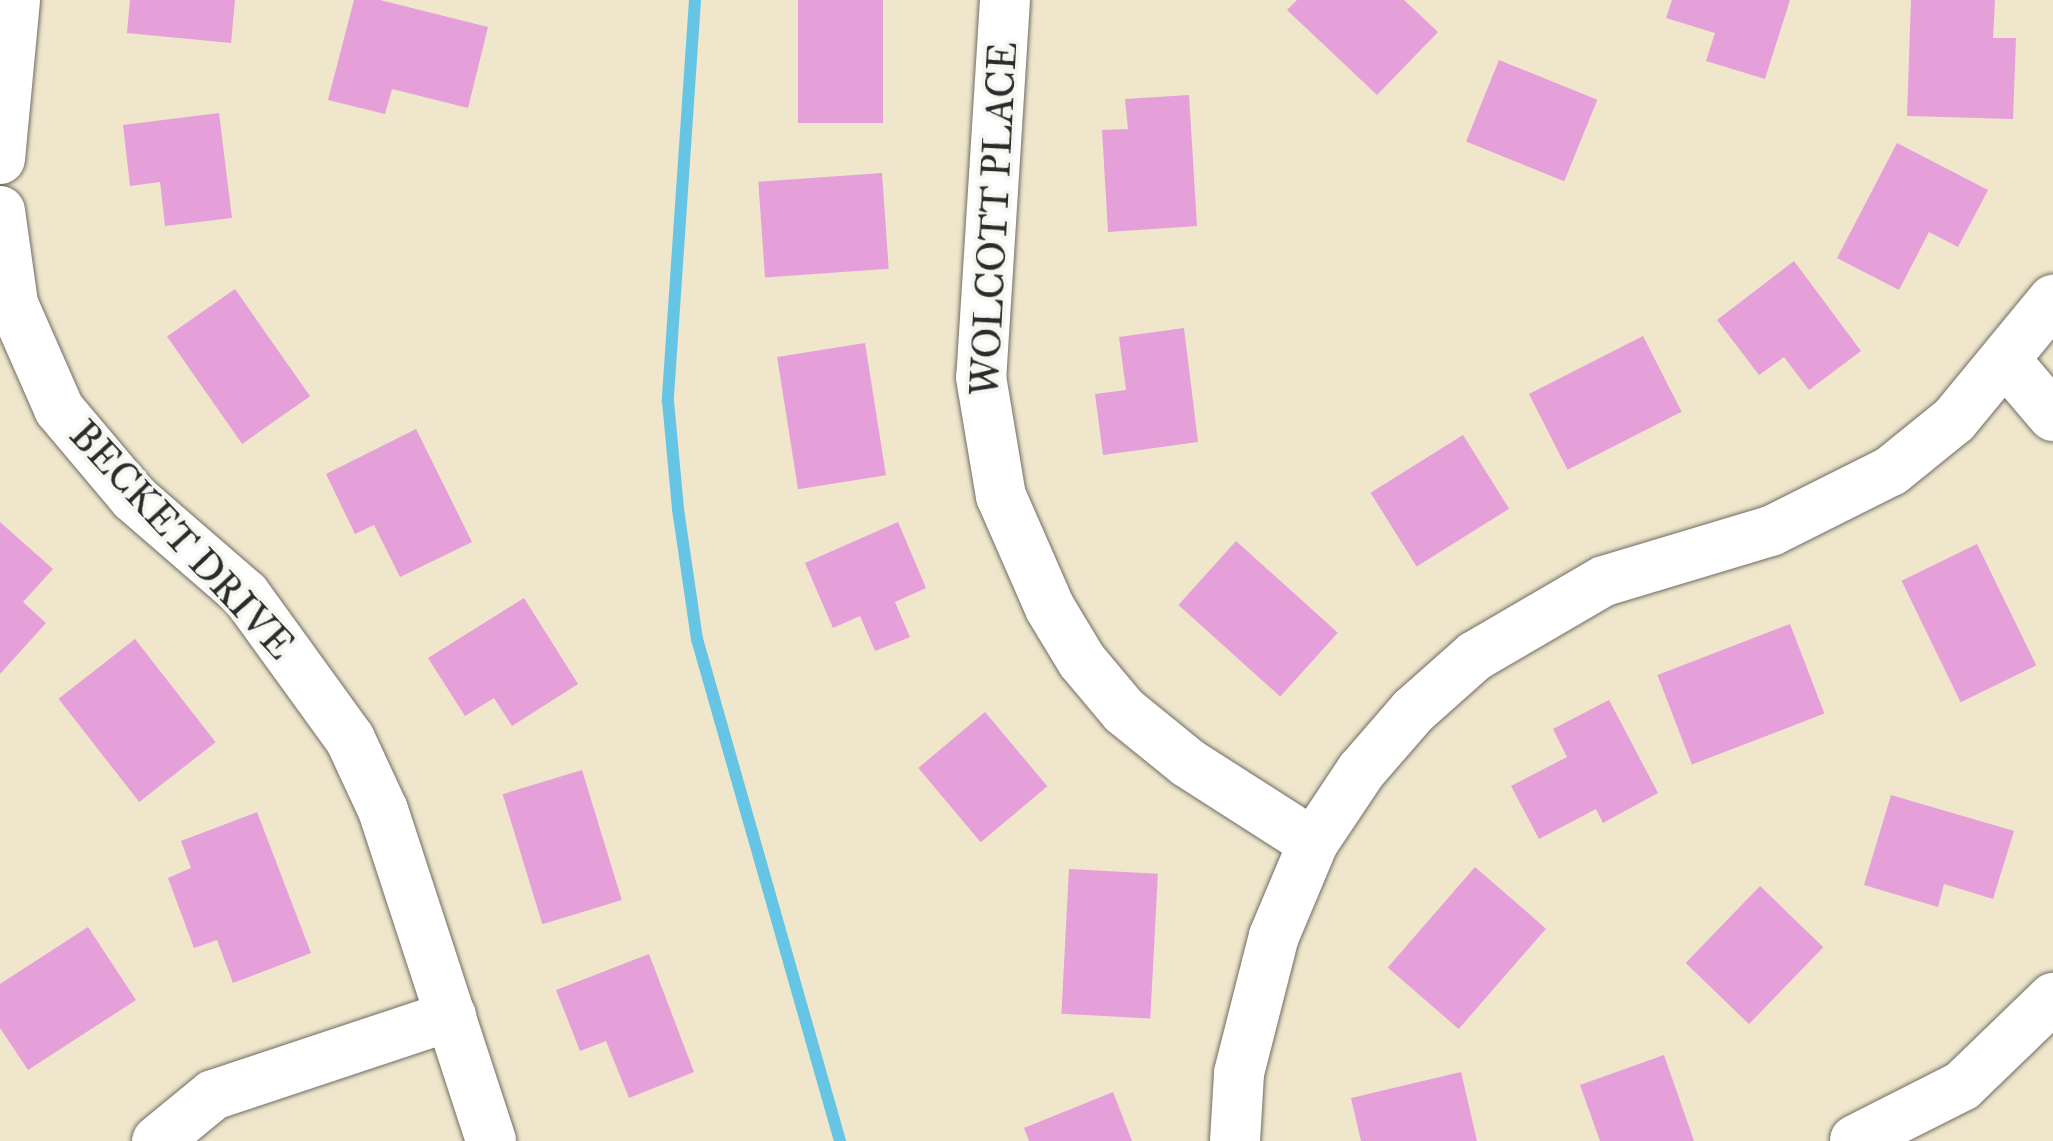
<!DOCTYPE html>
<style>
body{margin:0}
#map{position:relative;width:2053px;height:1141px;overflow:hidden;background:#efe6cc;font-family:"IM FELL Great Primer",serif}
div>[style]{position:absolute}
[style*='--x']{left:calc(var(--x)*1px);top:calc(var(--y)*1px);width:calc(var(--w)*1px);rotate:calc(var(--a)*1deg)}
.stream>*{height:12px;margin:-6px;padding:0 6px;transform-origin:6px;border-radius:6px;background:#66c5e4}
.building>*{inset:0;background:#e5a0da;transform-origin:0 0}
.roads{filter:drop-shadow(0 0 2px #706c63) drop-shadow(0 0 2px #706c63)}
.street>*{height:50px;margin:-25px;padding:0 25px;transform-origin:25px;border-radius:25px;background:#fff}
span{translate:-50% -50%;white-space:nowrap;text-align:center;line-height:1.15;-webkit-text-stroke:8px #f6f6f2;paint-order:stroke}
.street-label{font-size:40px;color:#2b2b2b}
</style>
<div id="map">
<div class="stream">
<div style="--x:695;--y:0;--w:402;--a:93.9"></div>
<div style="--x:668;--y:401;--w:108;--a:84.7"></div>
<div style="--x:678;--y:509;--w:131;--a:81.7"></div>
<div style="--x:697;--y:639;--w:522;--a:74.1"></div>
</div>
<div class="building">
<div style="clip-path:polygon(130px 0,235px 0,231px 43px,127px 33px)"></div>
<div style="clip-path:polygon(354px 0,380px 0,488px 27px,468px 108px,392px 89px,385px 114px,328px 100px)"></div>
<div style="left:798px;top:0;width:85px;height:123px"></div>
<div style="clip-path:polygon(1297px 0,1404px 0,1438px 32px,1377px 95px,1287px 10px)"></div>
<div style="clip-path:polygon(1672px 0,1790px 0,1765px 79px,1706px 61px,1715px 33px,1666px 18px)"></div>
<div style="clip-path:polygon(1911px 0,1995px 0,1993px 38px,2016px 38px,2013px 119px,1907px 116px)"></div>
<div style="left:1499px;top:60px;width:106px;height:88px;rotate:22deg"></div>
<div style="clip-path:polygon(1189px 95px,1197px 226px,1108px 232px,1102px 130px,1128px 129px,1125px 99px)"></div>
<div style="clip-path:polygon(219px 113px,232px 218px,165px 226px,160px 182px,130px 186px,123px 125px)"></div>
<div style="clip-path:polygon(1897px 143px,1988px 190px,1958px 247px,1929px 232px,1899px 290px,1837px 258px)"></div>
<div style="left:882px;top:173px;width:96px;height:124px;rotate:86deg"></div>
<div style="clip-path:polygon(1794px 261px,1861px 351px,1809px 390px,1784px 357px,1759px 375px,1717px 320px)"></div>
<div style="left:235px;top:289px;width:131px;height:83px;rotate:55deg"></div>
<div style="clip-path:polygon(1184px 328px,1198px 442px,1103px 455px,1095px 394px,1126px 390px,1119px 337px)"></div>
<div style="left:1643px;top:336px;width:85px;height:128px;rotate:63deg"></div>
<div style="left:865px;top:343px;width:134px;height:89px;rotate:81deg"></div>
<div style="clip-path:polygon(416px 429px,472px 542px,400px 577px,374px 525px,355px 534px,326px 474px)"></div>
<div style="left:1463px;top:435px;width:87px;height:109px;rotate:58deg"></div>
<div style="clip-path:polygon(0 522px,53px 569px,23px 602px,46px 623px,0 674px)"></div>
<div style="clip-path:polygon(898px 522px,926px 588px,895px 602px,910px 637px,875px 651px,860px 616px,833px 628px,805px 563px)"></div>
<div style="left:1236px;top:541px;width:137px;height:86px;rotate:42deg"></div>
<div style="left:1977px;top:544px;width:135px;height:84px;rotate:64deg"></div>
<div style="clip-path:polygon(524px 598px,578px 684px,512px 726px,494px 698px,465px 716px,428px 658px)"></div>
<div style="left:1790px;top:624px;width:96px;height:142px;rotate:69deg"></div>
<div style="left:135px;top:639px;width:131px;height:97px;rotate:52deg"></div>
<div style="clip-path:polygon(1609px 700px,1658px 793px,1603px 823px,1596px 809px,1539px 839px,1511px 786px,1567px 757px,1553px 729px)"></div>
<div style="left:985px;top:712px;width:97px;height:87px;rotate:50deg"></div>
<div style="left:582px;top:770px;width:136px;height:83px;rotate:73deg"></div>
<div style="clip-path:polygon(1891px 795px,2014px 831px,1993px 899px,1944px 884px,1938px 907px,1864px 885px)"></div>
<div style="clip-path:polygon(257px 812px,311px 953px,233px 983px,217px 940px,194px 948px,168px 878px,191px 868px,181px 841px)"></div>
<div style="left:1475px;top:867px;width:94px;height:133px;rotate:41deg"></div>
<div style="left:1069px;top:869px;width:89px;height:145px;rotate:3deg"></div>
<div style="left:1760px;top:886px;width:88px;height:107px;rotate:44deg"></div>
<div style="clip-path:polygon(88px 927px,136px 1000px,28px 1070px,0 1028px,0 984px)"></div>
<div style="clip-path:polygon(649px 954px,694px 1072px,629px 1098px,606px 1041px,580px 1051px,556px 990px)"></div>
<div style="clip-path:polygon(1664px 1055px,1694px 1141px,1600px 1141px,1580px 1085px)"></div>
<div style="clip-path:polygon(1461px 1072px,1477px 1141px,1361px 1141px,1351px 1098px)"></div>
<div style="clip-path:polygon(1113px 1092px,1132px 1141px,1029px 1141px,1024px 1128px)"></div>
</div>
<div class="roads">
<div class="street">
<div style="--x:1005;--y:0;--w:378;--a:93.6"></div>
<div style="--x:981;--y:377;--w:121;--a:80.5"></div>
<div style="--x:1001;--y:496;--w:122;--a:66.4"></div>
<div style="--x:1050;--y:608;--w:62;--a:58.9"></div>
<div style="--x:1082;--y:661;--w:65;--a:50"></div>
<div style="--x:1124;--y:711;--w:82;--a:39.1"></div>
<div style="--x:1188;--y:763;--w:148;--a:32.6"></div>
<div style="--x:0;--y:159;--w:160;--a:-84.6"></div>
<div style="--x:0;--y:211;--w:94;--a:82"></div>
<div style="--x:13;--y:304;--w:115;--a:66.3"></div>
<div style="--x:59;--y:409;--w:116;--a:49.9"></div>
<div style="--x:134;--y:498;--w:147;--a:40.9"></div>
<div style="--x:245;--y:594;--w:179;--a:54.1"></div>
<div style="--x:350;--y:739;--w:78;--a:65.1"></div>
<div style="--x:383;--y:810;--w:348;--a:71.9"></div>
<div style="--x:2007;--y:362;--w:71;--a:49.6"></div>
<div style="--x:1855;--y:1140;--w:120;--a:-26.8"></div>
<div style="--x:1962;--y:1086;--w:127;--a:-44"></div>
<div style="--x:157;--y:1141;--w:72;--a:-39.4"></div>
<div style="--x:213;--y:1095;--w:251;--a:-18.4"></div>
<div style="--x:1235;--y:1141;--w:68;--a:-86.6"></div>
<div style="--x:1239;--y:1073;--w:141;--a:-75.7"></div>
<div style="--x:1274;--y:936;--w:101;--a:-67.2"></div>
<div style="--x:1313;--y:843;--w:87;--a:-56.3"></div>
<div style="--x:1361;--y:771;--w:79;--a:-49.1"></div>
<div style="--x:1413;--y:711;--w:83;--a:-41.6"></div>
<div style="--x:1475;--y:656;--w:149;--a:-30.2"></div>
<div style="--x:1604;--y:581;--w:174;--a:-16.7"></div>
<div style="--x:1771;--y:531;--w:134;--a:-26.6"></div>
<div style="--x:1891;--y:471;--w:81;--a:-39"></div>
<div style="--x:1954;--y:420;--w:156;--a:-50.5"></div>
</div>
</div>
<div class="street-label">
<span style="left:994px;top:219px;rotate:-87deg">WOLCOTT PLACE</span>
<span style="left:182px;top:540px;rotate:47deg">BECKET DRIVE</span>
</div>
</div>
